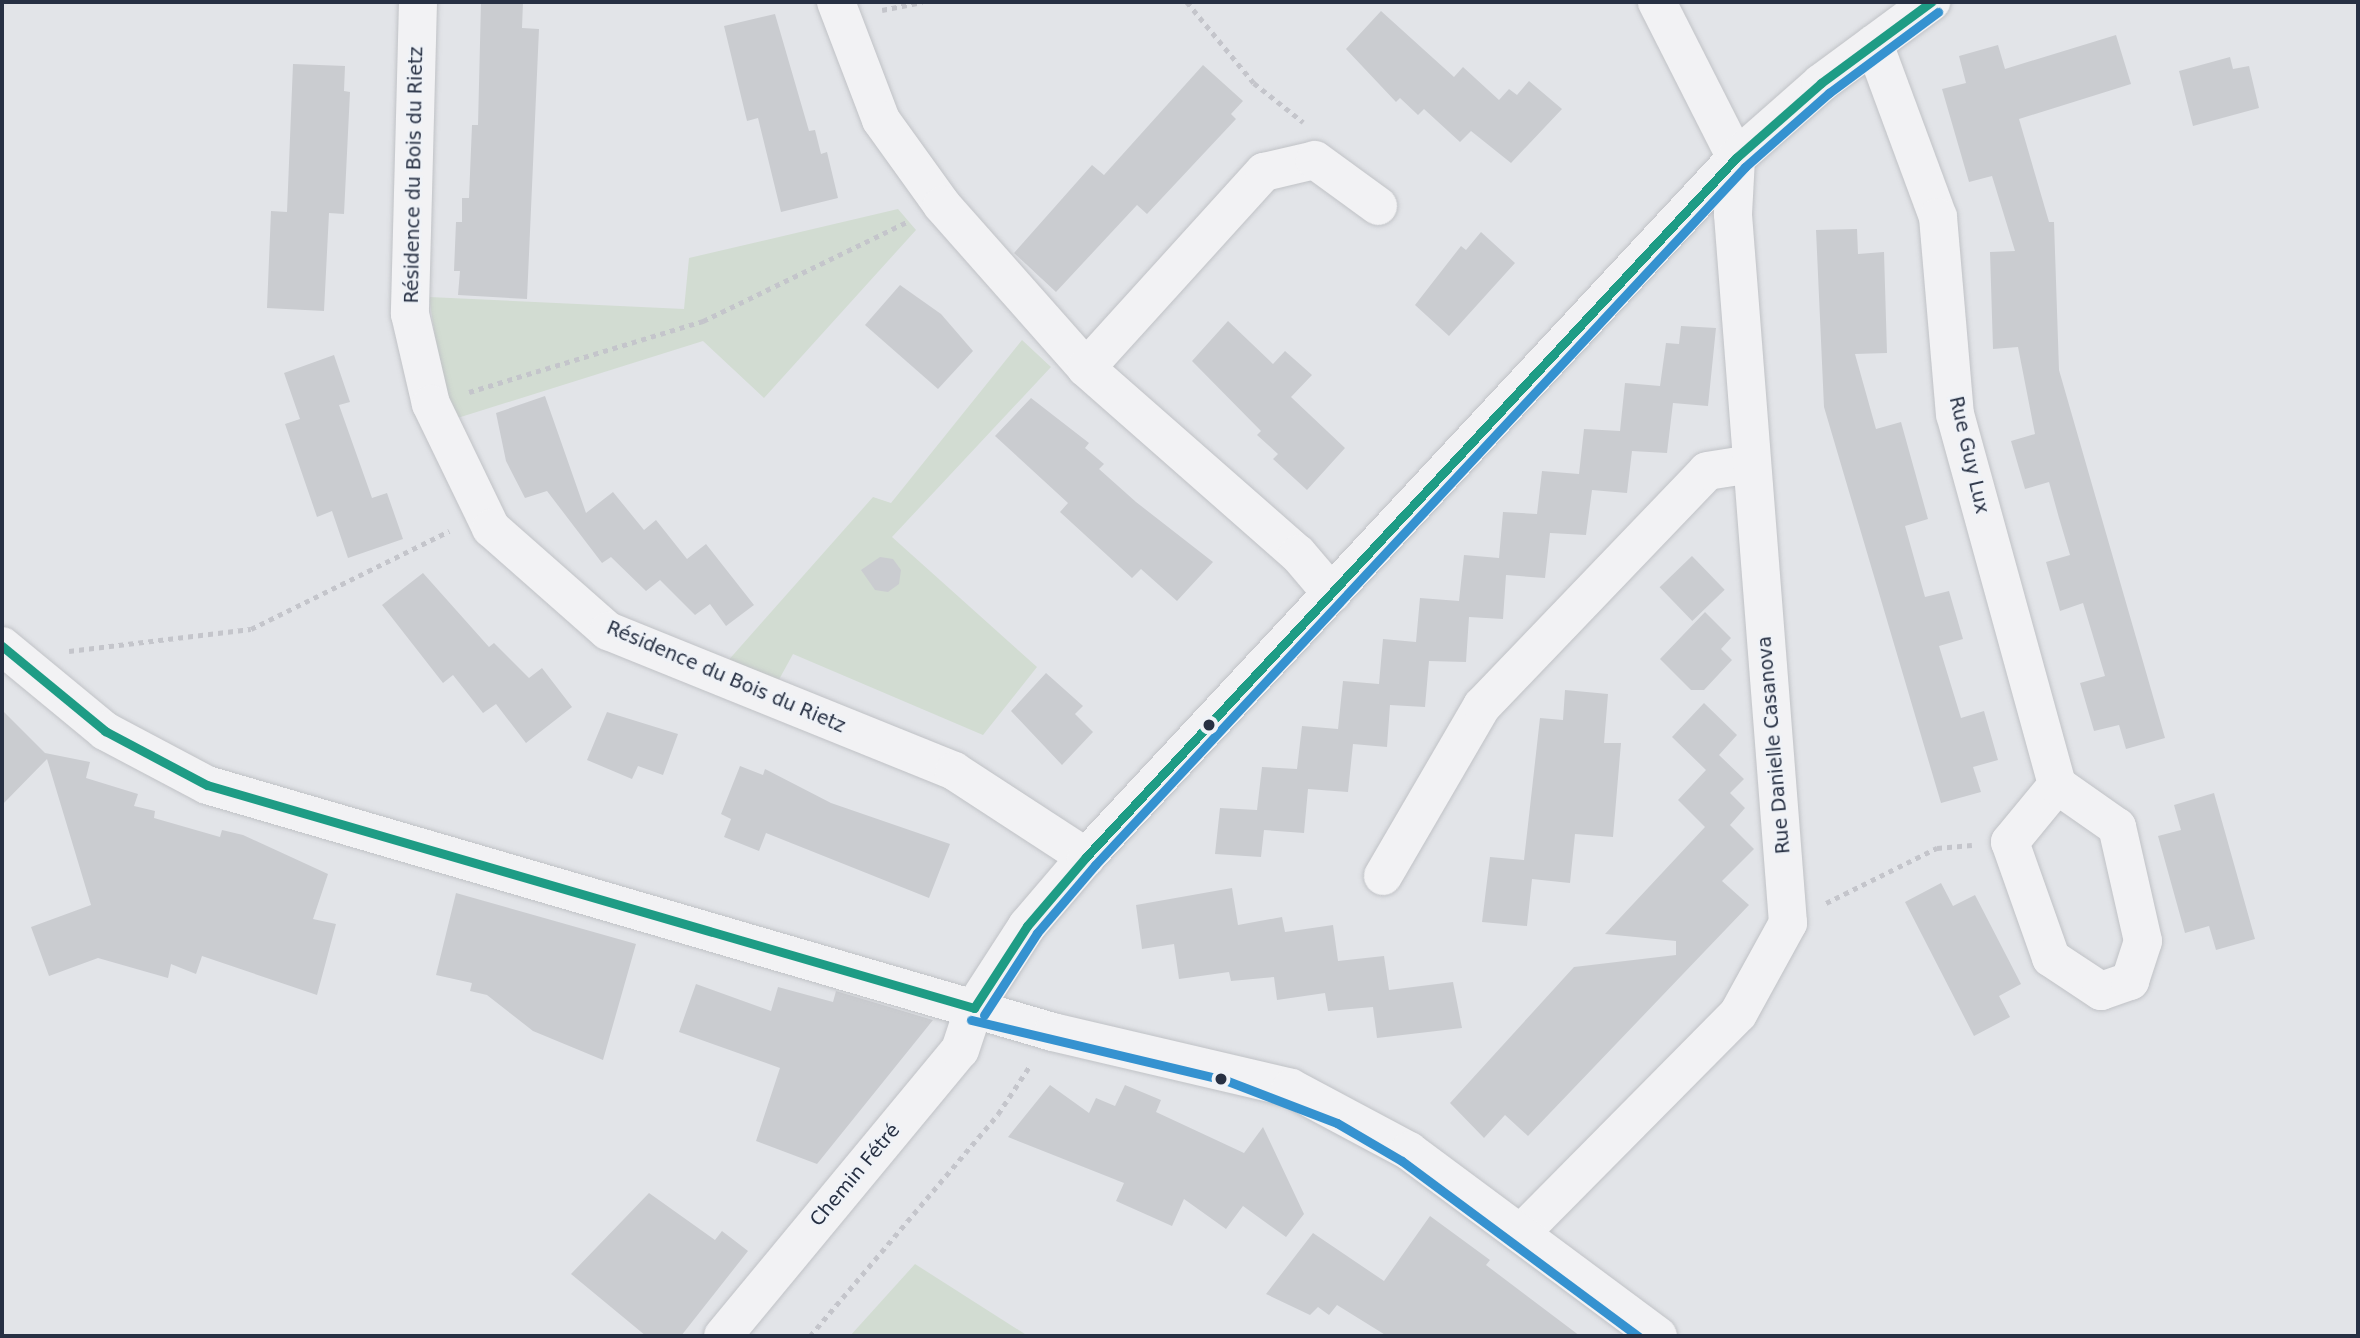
<!DOCTYPE html>
<meta charset="utf-8">
<style>
body{margin:0}
#map{position:relative;width:2360px;height:1338px;overflow:hidden;background:#e2e4e8;font-family:"DejaVu Sans",sans-serif}
div>[style]{position:absolute}
[style*='--x']{left:calc(var(--x)*1px);top:calc(var(--y)*1px);width:calc(var(--w)*1px);rotate:calc(var(--a)*1deg)}
.green>*{inset:0;background:#d2dcd2}
.building>*{inset:0;background:#caccd0;transform-origin:0 0}
.path>*{height:4.5px;margin-top:-2.25px;transform-origin:0;background:repeating-linear-gradient(90deg,#c4c5cb 0 5px,transparent 0 10px)}
.roads{filter:drop-shadow(0 0 2px #c0c2c6) drop-shadow(0 0 2px #c0c2c6)}
.minor>*{height:38px;margin:-19px;padding:0 19px;transform-origin:19px;border-radius:19px;background:#f2f2f4}
.tertiary>*{height:38px;margin:-19px;padding:0 19px;transform-origin:19px;border-radius:19px;background:#f2f2f4}
.bus-1>*{height:9px;margin:-4.5px;padding:0 4.5px;transform-origin:4.5px;border-radius:4.5px;background:#1e9c85}
.bus-2>*{height:9px;margin:-4.5px;padding:0 4.5px;transform-origin:4.5px;border-radius:4.5px;background:#3592d0}
.dots>*{width:19px;height:19px;translate:-50% -50%;box-sizing:border-box;border:4px solid #eff2f7;border-radius:50%}
span{translate:-50% -50%;white-space:nowrap;text-align:center;line-height:1.15;-webkit-text-stroke:5px #eff2f7;paint-order:stroke}
.street-label{font-size:19px;color:#273043}
.frame{position:absolute;inset:0;border:4px solid #273043;pointer-events:none}
</style>
<div id="map">
<div class="green">
<div style="clip-path:polygon(898px 209px,916px 230px,764px 398px,703px 341px,448px 421px,429px 297px,684px 309px,689px 258px)"></div>
<div style="clip-path:polygon(1022px 340px,1051px 367px,892px 537px,1037px 667px,983px 735px,793px 654px,776px 685px,726px 663px,873px 497px,891px 503px)"></div>
<div style="clip-path:polygon(915px 1264px,1028px 1336px,850px 1336px)"></div>
</div>
<div class="building">
<div style="clip-path:polygon(481px 2px,523px 2px,522px 28px,539px 29px,527px 299px,458px 295px,460px 271px,454px 271px,456px 222px,462px 222px,462px 198px,469px 198px,472px 125px,478px 125px)"></div>
<div style="clip-path:polygon(1381px 11px,1454px 77px,1463px 67px,1499px 100px,1509px 89px,1517px 95px,1529px 81px,1562px 109px,1511px 163px,1471px 131px,1460px 142px,1424px 109px,1418px 115px,1400px 98px,1396px 102px,1346px 49px)"></div>
<div style="clip-path:polygon(775px 14px,809px 131px,815px 130px,821px 154px,827px 152px,838px 198px,781px 212px,758px 118px,747px 121px,724px 26px)"></div>
<div style="clip-path:polygon(2116px 35px,2131px 84px,2019px 119px,2049px 222px,2054px 222px,2059px 370px,2165px 738px,2126px 749px,2119px 725px,2094px 731px,2080px 683px,2105px 676px,2083px 603px,2060px 611px,2046px 562px,2070px 555px,2059px 518px,2049px 482px,2025px 489px,2011px 441px,2035px 434px,2018px 347px,1993px 349px,1990px 252px,2015px 251px,1992px 176px,1969px 182px,1942px 89px,1966px 83px,1959px 56px,1998px 45px,2005px 69px)"></div>
<div style="clip-path:polygon(2230px 57px,2233px 69px,2249px 66px,2259px 108px,2193px 126px,2179px 71px)"></div>
<div style="clip-path:polygon(293px 64px,345px 66px,344px 91px,350px 92px,344px 214px,329px 213px,324px 311px,267px 308px,271px 211px,287px 212px)"></div>
<div style="clip-path:polygon(1203px 65px,1243px 101px,1231px 114px,1236px 119px,1147px 214px,1137px 205px,1056px 292px,1014px 253px,1092px 165px,1104px 175px)"></div>
<div style="clip-path:polygon(1857px 229px,1858px 254px,1884px 252px,1887px 353px,1855px 354px,1876px 429px,1901px 422px,1928px 519px,1905px 526px,1925px 597px,1949px 591px,1963px 639px,1939px 646px,1961px 718px,1984px 711px,1998px 760px,1973px 767px,1981px 792px,1941px 803px,1824px 407px,1816px 230px)"></div>
<div style="clip-path:polygon(1481px 232px,1515px 263px,1449px 336px,1415px 305px,1461px 246px,1466px 250px)"></div>
<div style="clip-path:polygon(900px 285px,941px 314px,973px 351px,938px 389px,865px 325px)"></div>
<div style="clip-path:polygon(1228px 321px,1273px 364px,1285px 351px,1312px 375px,1291px 397px,1345px 448px,1307px 490px,1273px 459px,1278px 454px,1257px 435px,1261px 431px,1192px 361px)"></div>
<div style="clip-path:polygon(1681px 326px,1716px 328px,1708px 406px,1673px 403px,1667px 453px,1632px 451px,1627px 493px,1592px 490px,1586px 535px,1550px 533px,1545px 578px,1506px 575px,1503px 619px,1469px 617px,1466px 662px,1429px 661px,1425px 707px,1390px 705px,1387px 747px,1353px 744px,1348px 792px,1308px 789px,1304px 833px,1264px 830px,1261px 857px,1215px 854px,1220px 808px,1257px 810px,1262px 767px,1297px 769px,1302px 726px,1338px 729px,1343px 681px,1379px 684px,1383px 639px,1416px 642px,1420px 598px,1459px 601px,1464px 555px,1499px 558px,1503px 512px,1537px 514px,1542px 471px,1579px 474px,1584px 429px,1620px 431px,1625px 383px,1660px 386px,1666px 343px,1679px 344px)"></div>
<div style="clip-path:polygon(334px 355px,350px 402px,339px 405px,372px 498px,387px 493px,403px 539px,348px 558px,332px 511px,317px 517px,285px 424px,300px 419px,284px 373px)"></div>
<div style="clip-path:polygon(545px 396px,586px 513px,613px 492px,644px 530px,656px 520px,687px 559px,706px 544px,754px 605px,726px 626px,710px 604px,695px 615px,660px 580px,646px 591px,611px 557px,602px 563px,547px 491px,525px 498px,506px 461px,496px 413px)"></div>
<div style="clip-path:polygon(1031px 398px,1089px 443px,1085px 448px,1104px 464px,1099px 469px,1136px 502px,1213px 562px,1177px 601px,1141px 569px,1132px 578px,1060px 512px,1068px 503px,995px 436px)"></div>
<div style="left:1692px;top:556px;width:47px;height:45px;rotate:46deg"></div>
<div style="clip-path:polygon(880px 557px,893px 559px,901px 570px,899px 584px,888px 592px,875px 590px,861px 570px)"></div>
<div style="clip-path:polygon(423px 573px,489px 647px,494px 643px,529px 678px,542px 668px,572px 707px,526px 743px,496px 704px,483px 713px,453px 675px,443px 683px,382px 605px)"></div>
<div style="clip-path:polygon(1705px 612px,1731px 638px,1721px 649px,1732px 660px,1704px 690px,1691px 690px,1660px 659px)"></div>
<div style="clip-path:polygon(1046px 673px,1083px 706px,1075px 714px,1093px 732px,1062px 765px,1011px 711px)"></div>
<div style="clip-path:polygon(1565px 690px,1608px 694px,1604px 743px,1621px 743px,1613px 837px,1575px 834px,1570px 883px,1532px 879px,1527px 926px,1482px 922px,1490px 857px,1524px 860px,1540px 718px,1563px 720px)"></div>
<div style="clip-path:polygon(1704px 703px,1737px 735px,1719px 755px,1744px 779px,1730px 793px,1745px 808px,1730px 825px,1754px 849px,1722px 881px,1749px 905px,1528px 1136px,1505px 1115px,1484px 1138px,1450px 1103px,1574px 967px,1676px 955px,1676px 941px,1605px 934px,1705px 827px,1678px 800px,1706px 770px,1672px 737px)"></div>
<div style="clip-path:polygon(2px 710px,45px 753px,90px 762px,86px 778px,138px 794px,134px 806px,155px 811px,154px 818px,220px 837px,222px 830px,243px 835px,328px 874px,313px 919px,336px 924px,317px 995px,202px 956px,196px 974px,171px 964px,168px 978px,98px 958px,49px 976px,31px 927px,91px 905px,47px 759px,2px 805px)"></div>
<div style="clip-path:polygon(607px 712px,678px 734px,663px 775px,638px 766px,632px 779px,587px 760px)"></div>
<div style="clip-path:polygon(740px 766px,763px 775px,765px 769px,831px 803px,950px 844px,929px 898px,766px 833px,759px 851px,724px 837px,731px 819px,721px 814px)"></div>
<div style="clip-path:polygon(2214px 793px,2255px 939px,2216px 950px,2209px 926px,2185px 933px,2158px 836px,2181px 830px,2174px 805px)"></div>
<div style="clip-path:polygon(1941px 883px,1953px 906px,1975px 895px,2021px 984px,1999px 996px,2010px 1017px,1974px 1036px,1905px 902px)"></div>
<div style="clip-path:polygon(1232px 888px,1238px 925px,1282px 917px,1285px 932px,1333px 925px,1338px 961px,1384px 956px,1389px 990px,1453px 982px,1462px 1028px,1377px 1038px,1373px 1007px,1328px 1011px,1325px 993px,1277px 1000px,1274px 977px,1231px 981px,1229px 972px,1179px 979px,1174px 944px,1142px 949px,1136px 905px)"></div>
<div style="clip-path:polygon(456px 893px,636px 944px,603px 1060px,533px 1031px,487px 995px,470px 991px,472px 983px,436px 975px)"></div>
<div style="clip-path:polygon(696px 984px,771px 1011px,778px 987px,833px 1002px,836px 991px,933px 1020px,817px 1164px,756px 1141px,780px 1068px,679px 1032px)"></div>
<div style="clip-path:polygon(1050px 1085px,1089px 1113px,1096px 1098px,1115px 1106px,1125px 1085px,1161px 1100px,1156px 1112px,1244px 1153px,1263px 1127px,1304px 1214px,1286px 1237px,1243px 1206px,1226px 1229px,1184px 1199px,1172px 1226px,1116px 1201px,1124px 1183px,1008px 1137px)"></div>
<div style="clip-path:polygon(649px 1193px,715px 1240px,722px 1231px,748px 1251px,681px 1336px,646px 1336px,571px 1274px)"></div>
<div style="clip-path:polygon(1430px 1216px,1490px 1260px,1486px 1265px,1580px 1336px,1387px 1336px,1337px 1305px,1329px 1315px,1318px 1307px,1310px 1315px,1266px 1294px,1313px 1233px,1384px 1281px)"></div>
</div>
<div class="path">
<div style="--x:1187;--y:2;--w:105;--a:50.4"></div>
<div style="--x:1254;--y:83;--w:63;--a:38.5"></div>
<div style="--x:882;--y:10;--w:41;--a:-11.3"></div>
<div style="--x:469;--y:392;--w:245;--a:-16.9"></div>
<div style="--x:703;--y:321;--w:227;--a:-25.9"></div>
<div style="--x:69;--y:651;--w:183;--a:-6.9"></div>
<div style="--x:251;--y:629;--w:221;--a:-26.3"></div>
<div style="--x:1826;--y:903;--w:124;--a:-26.4"></div>
<div style="--x:1937;--y:848;--w:35;--a:-5"></div>
<div style="--x:810;--y:1336;--w:291;--a:-49.7"></div>
<div style="--x:998;--y:1114;--w:56;--a:-56.6"></div>
</div>
<div class="roads">
<div class="minor">
<div style="--x:418;--y:2;--w:312;--a:91.5"></div>
<div style="--x:410;--y:314;--w:92;--a:76.9"></div>
<div style="--x:431;--y:404;--w:138;--a:64.2"></div>
<div style="--x:491;--y:528;--w:156;--a:41.4"></div>
<div style="--x:608;--y:631;--w:373;--a:22"></div>
<div style="--x:954;--y:771;--w:158;--a:33.1"></div>
<div style="--x:836;--y:2;--w:126;--a:69.1"></div>
<div style="--x:881;--y:120;--w:105;--a:54.3"></div>
<div style="--x:942;--y:205;--w:217;--a:48.5"></div>
<div style="--x:1086;--y:368;--w:282;--a:41.3"></div>
<div style="--x:1298;--y:554;--w:52;--a:49.6"></div>
<div style="--x:1874;--y:44;--w:184;--a:69.7"></div>
<div style="--x:1938;--y:217;--w:198;--a:85.1"></div>
<div style="--x:1955;--y:414;--w:385;--a:74.6"></div>
<div style="--x:2057;--y:785;--w:74;--a:129.5"></div>
<div style="--x:2010;--y:842;--w:123;--a:70.5"></div>
<div style="--x:2051;--y:958;--w:60;--a:33.4"></div>
<div style="--x:2101;--y:991;--w:31;--a:-19"></div>
<div style="--x:2130;--y:981;--w:42;--a:-72"></div>
<div style="--x:2143;--y:941;--w:117;--a:-102.8"></div>
<div style="--x:2117;--y:827;--w:73;--a:-145"></div>
<div style="--x:1086;--y:368;--w:265;--a:-47.8"></div>
<div style="--x:1264;--y:172;--w:52;--a:-13.2"></div>
<div style="--x:1315;--y:160;--w:78;--a:36.1"></div>
<div style="--x:1383;--y:876;--w:197;--a:-59.8"></div>
<div style="--x:1482;--y:706;--w:325;--a:-46.2"></div>
<div style="--x:1707;--y:471;--w:45;--a:-9"></div>
<div style="--x:1522;--y:1232;--w:307;--a:-45.3"></div>
<div style="--x:1738;--y:1014;--w:104;--a:-61.2"></div>
<div style="--x:1788;--y:923;--w:711;--a:-94.44"></div>
<div style="--x:1733;--y:214;--w:56;--a:-86.9"></div>
<div style="--x:1736;--y:158;--w:175;--a:-116.9"></div>
<div style="--x:723;--y:1336;--w:371;--a:-50.4"></div>
<div style="--x:960;--y:1050;--w:44;--a:-71.6"></div>
<div style="--x:974;--y:1008;--w:98;--a:-57.1"></div>
<div style="--x:1027;--y:926;--w:91;--a:-49.5"></div>
<div style="--x:1086;--y:857;--w:955;--a:-47.08"></div>
<div style="--x:1736;--y:158;--w:113;--a:-41.4"></div>
<div style="--x:1821;--y:83;--w:137;--a:-36.4"></div>
</div>
<div class="tertiary">
<div style="--x:2;--y:646;--w:134;--a:39.5"></div>
<div style="--x:105;--y:731;--w:115;--a:27.9"></div>
<div style="--x:207;--y:785;--w:881;--a:16.28"></div>
<div style="--x:1053;--y:1032;--w:244;--a:13.2"></div>
<div style="--x:1291;--y:1088;--w:134;--a:28.1"></div>
<div style="--x:1409;--y:1151;--w:310;--a:36.6"></div>
</div>
</div>
<div class="bus-1">
<div style="--x:2;--y:646;--w:134;--a:39.5"></div>
<div style="--x:105;--y:731;--w:115;--a:27.9"></div>
<div style="--x:207;--y:785;--w:799;--a:16.21"></div>
<div style="--x:974;--y:1008;--w:98;--a:-57.1"></div>
<div style="--x:1027;--y:926;--w:91;--a:-49.5"></div>
<div style="--x:1086;--y:857;--w:955;--a:-47.08"></div>
<div style="--x:1736;--y:158;--w:113;--a:-41.4"></div>
<div style="--x:1821;--y:83;--w:137;--a:-36.4"></div>
</div>
<div class="bus-2">
<div style="--x:984;--y:1015;--w:98;--a:-57.1"></div>
<div style="--x:1037;--y:933;--w:89;--a:-49.5"></div>
<div style="--x:1095;--y:865;--w:954;--a:-47.04"></div>
<div style="--x:1745;--y:167;--w:112;--a:-41.4"></div>
<div style="--x:1829;--y:93;--w:136;--a:-36.6"></div>
<div style="--x:971;--y:1020;--w:261;--a:13.3"></div>
<div style="--x:1225;--y:1080;--w:120;--a:21"></div>
<div style="--x:1337;--y:1123;--w:75;--a:30.3"></div>
<div style="--x:1402;--y:1161;--w:294;--a:36.6"></div>
</div>
<div class="dots">
<div style="left:1209px;top:725px;background:#273043"></div>
<div style="left:1221px;top:1079px;background:#273043"></div>
</div>
<div class="street-label">
<span style="left:414px;top:175px;rotate:-89deg">Résidence du Bois du Rietz</span>
<span style="left:1969px;top:455px;rotate:77deg">Rue Guy Lux</span>
<span style="left:726px;top:677px;rotate:23deg">Résidence du Bois du Rietz</span>
<span style="left:1774px;top:745px;rotate:-95deg">Rue Danielle Casanova</span>
<span style="left:855px;top:1175px;rotate:-50deg">Chemin Fétré</span>
</div>
<div class="frame"></div>
</div>
